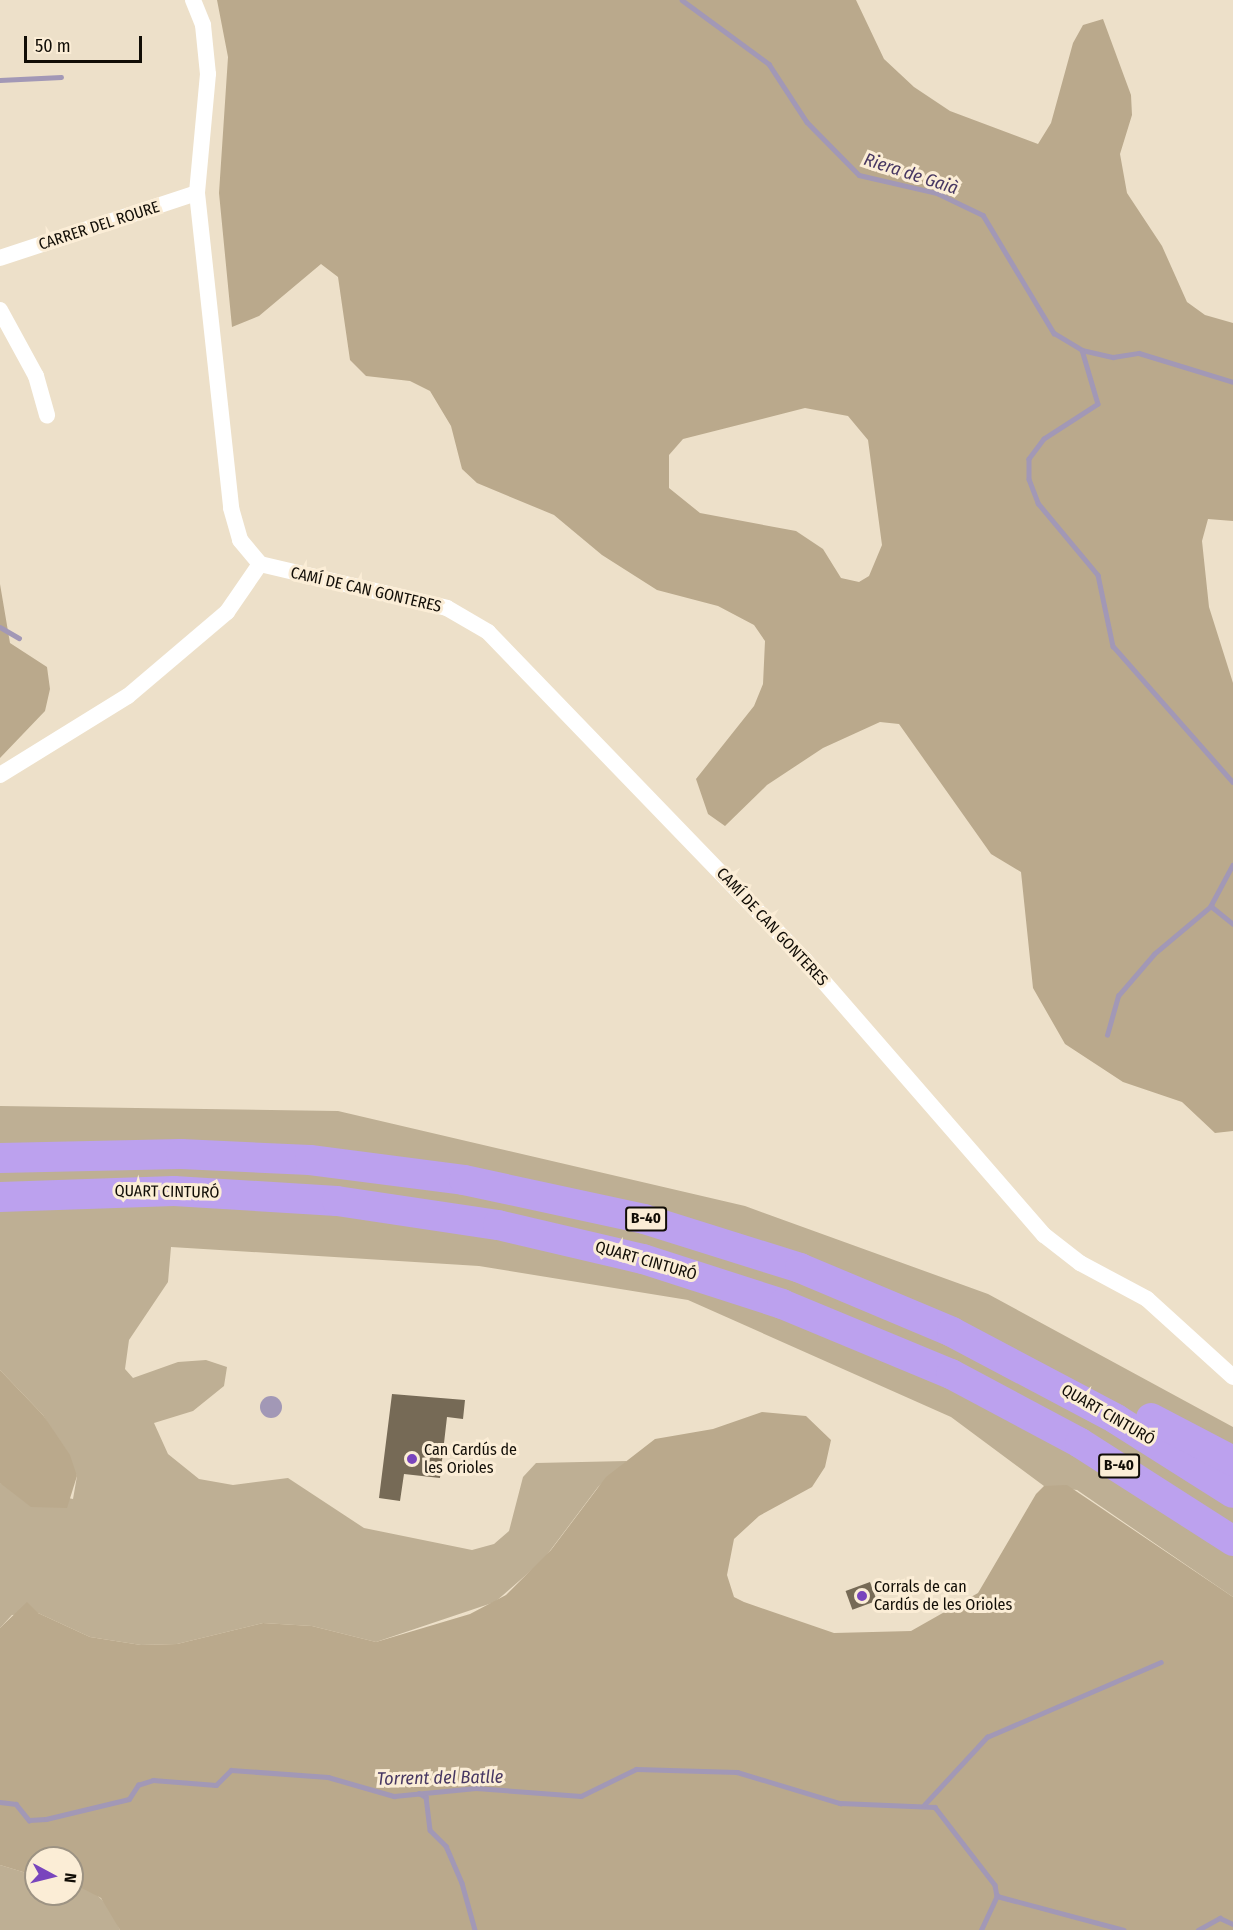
<!DOCTYPE html>
<meta charset="utf-8">
<style>
body{margin:0}
#map{position:relative;width:1233px;height:1930px;overflow:hidden;background:#ede0c9;font-family:"Fira Sans Condensed",sans-serif}
div>[style]{position:absolute}
[style*='--x']{left:calc(var(--x)*1px);top:calc(var(--y)*1px);width:calc(var(--w)*1px);rotate:calc(var(--a)*1deg)}
.green>*{inset:0;background:#beaf94}
.forest>*{inset:0;background:#baa98c}
.water>*{inset:0;background:#a298b6}
.round{border-radius:50%}
.stream>*{height:4.5px;margin:-2.25px;padding:0 2.25px;transform-origin:2.25px;border-radius:2.25px;background:#a298b6}
.building>*{inset:0;background:#766a56;transform-origin:0 0}
.minor>*{height:16px;margin:-8px;padding:0 8px;transform-origin:8px;border-radius:8px;background:#fff}
.motorway>*{height:30px;margin:-15px;padding:0 15px;transform-origin:15px;border-radius:15px;background:#bca1ee}
.dots>*{width:16px;height:16px;translate:-50% -50%;box-sizing:border-box;border:3px solid #fbedd6;border-radius:50%}
span{translate:-50% -50%;white-space:nowrap;text-align:center;line-height:1.15;-webkit-text-stroke:6px #fbedd6;paint-order:stroke}
.shield-label span{padding:2px 4px;background:#fbedd6;border:2px solid;border-radius:4px;-webkit-text-stroke-width:0}
.shield-label{font-size:15px;color:#110d06;font-weight:700}
.street-label{font-size:16px;color:#110d06}
.poi-label{font-size:16px;color:#110d06}
.left{translate:0 -50%;text-align:left}
.water-label{font-size:18px;color:#473762;font-style:italic}
.north{position:absolute;left:24px;top:1846px;width:60px;height:60px;box-sizing:border-box;background:#fbedd6;border:2px solid #9d9383;border-radius:50%;rotate:97deg;font-size:16px;font-weight:700;line-height:24px;text-align:center;color:#110d06}
.north::after{content:'';display:block;margin:auto;width:21px;height:27px;background:#7945bd;clip-path:polygon(50% 0,100% 100%,50% 72%,0 100%)}
.scale{position:absolute;left:24px;top:36px;width:118px;height:27px;box-sizing:border-box;border:3px solid #110d06;border-top:0;padding-left:8px;font-size:18px;line-height:21px;white-space:nowrap;color:#110d06;-webkit-text-stroke:4px #fbedd6;paint-order:stroke}
</style>
<div id="map">
<div class="green">
<div style="clip-path:polygon(0 1106px,338px 1111px,745px 1206px,988px 1294px,1233px 1427px,1233px 1597px,1077px 1490px,1044px 1486px,951px 1417px,688px 1300px,479px 1266px,171px 1247px,168px 1282px,129px 1340px,125px 1369px,133px 1378px,178px 1362px,206px 1360px,227px 1367px,224px 1386px,193px 1411px,154px 1423px,168px 1454px,199px 1479px,233px 1485px,288px 1478px,364px 1528px,472px 1550px,494px 1544px,509px 1531px,523px 1477px,536px 1463px,627px 1461px,598px 1487px,543px 1560px,495px 1602px,376px 1642px,312px 1626px,263px 1623px,177px 1644px,141px 1645px,90px 1637px,38px 1613px,12px 1615px,0 1628px,0 1483px,73px 1499px,77px 1476px,43px 1415px,0 1370px)"></div>
<div style="clip-path:polygon(0 1865px,36px 1876px,36px 1894px,72px 1894px,72px 1883px,91px 1890px,109px 1906px,120px 1930px,0 1930px)"></div>
</div>
<div class="forest">
<div style="clip-path:polygon(evenodd,217px 0,856px 0,884px 59px,914px 87px,950px 111px,1038px 144px,1051px 123px,1073px 43px,1083px 25px,1103px 19px,1131px 95px,1132px 115px,1120px 154px,1127px 193px,1162px 246px,1187px 302px,1205px 315px,1233px 323px,1233px 521px,1208px 519px,1202px 541px,1209px 607px,1233px 683px,1233px 1131px,1215px 1133px,1182px 1102px,1123px 1082px,1065px 1044px,1033px 988px,1021px 872px,991px 854px,899px 724px,880px 722px,823px 748px,767px 785px,725px 826px,708px 814px,696px 779px,754px 706px,763px 684px,765px 641px,754px 625px,718px 606px,657px 590px,602px 555px,554px 515px,477px 483px,462px 469px,451px 426px,430px 391px,410px 381px,366px 376px,350px 360px,338px 277px,321px 264px,259px 316px,232px 327px,219px 193px,228px 57px,217px 0,805px 408px,848px 416px,868px 440px,882px 545px,869px 576px,859px 582px,841px 578px,823px 549px,796px 531px,700px 513px,669px 488px,669px 455px,683px 439px,805px 408px)"></div>
<div style="clip-path:polygon(0 584px,10px 643px,47px 667px,50px 689px,45px 711px,0 758px)"></div>
<div style="clip-path:polygon(0 1370px,43px 1415px,70px 1455px,77px 1476px,67px 1508px,31px 1507px,0 1483px)"></div>
<div style="clip-path:polygon(762px 1412px,806px 1416px,831px 1440px,825px 1467px,812px 1487px,759px 1516px,734px 1539px,727px 1575px,734px 1597px,744px 1602px,834px 1633px,911px 1631px,978px 1593px,1036px 1494px,1044px 1486px,1067px 1485px,1233px 1597px,1233px 1930px,120px 1930px,101px 1898px,72px 1883px,72px 1858px,36px 1858px,36px 1876px,0 1865px,0 1628px,27px 1602px,38px 1613px,90px 1637px,141px 1645px,177px 1644px,263px 1623px,312px 1626px,376px 1642px,470px 1614px,506px 1595px,551px 1550px,606px 1477px,655px 1439px,713px 1429px)"></div>
</div>
<div class="water">
<div class="round" style="left:260px;top:1396px;width:22px;height:22px"></div>
</div>
<div class="stream">
<div style="--x:682;--y:0;--w:108;--a:36.3"></div>
<div style="--x:769;--y:64;--w:69;--a:56.8"></div>
<div style="--x:807;--y:122;--w:74;--a:45.5"></div>
<div style="--x:859;--y:175;--w:80;--a:13"></div>
<div style="--x:937;--y:193;--w:51;--a:25.6"></div>
<div style="--x:983;--y:215;--w:138;--a:59"></div>
<div style="--x:1054;--y:333;--w:33;--a:31"></div>
<div style="--x:1082;--y:350;--w:32;--a:13"></div>
<div style="--x:1113;--y:357;--w:26;--a:-9"></div>
<div style="--x:1139;--y:353;--w:98;--a:17.1"></div>
<div style="--x:0;--y:80;--w:61;--a:-2.8"></div>
<div style="--x:1082;--y:350;--w:56;--a:73.5"></div>
<div style="--x:1098;--y:404;--w:64;--a:147.1"></div>
<div style="--x:1044;--y:439;--w:25;--a:127"></div>
<div style="--x:1029;--y:459;--w:20;--a:90"></div>
<div style="--x:1029;--y:479;--w:26;--a:69"></div>
<div style="--x:1038;--y:503;--w:94;--a:50.2"></div>
<div style="--x:1098;--y:575;--w:73;--a:78.1"></div>
<div style="--x:1113;--y:646;--w:181;--a:48.6"></div>
<div style="--x:0;--y:627;--w:22;--a:30"></div>
<div style="--x:1233;--y:865;--w:47;--a:118.2"></div>
<div style="--x:1211;--y:906;--w:28;--a:39"></div>
<div style="--x:1107;--y:1035;--w:41;--a:-74.2"></div>
<div style="--x:1118;--y:996;--w:55;--a:-49.4"></div>
<div style="--x:1154;--y:954;--w:75;--a:-40.1"></div>
<div style="--x:419;--y:1793;--w:8;--a:30"></div>
<div style="--x:426;--y:1797;--w:33;--a:83"></div>
<div style="--x:430;--y:1830;--w:23;--a:45"></div>
<div style="--x:446;--y:1846;--w:40;--a:66.6"></div>
<div style="--x:462;--y:1883;--w:49;--a:74.5"></div>
<div style="--x:0;--y:1802;--w:16;--a:7"></div>
<div style="--x:16;--y:1804;--w:21;--a:51"></div>
<div style="--x:29;--y:1820;--w:17;--a:-3"></div>
<div style="--x:46;--y:1819;--w:85;--a:-13.5"></div>
<div style="--x:129;--y:1799;--w:17;--a:-57"></div>
<div style="--x:138;--y:1785;--w:16;--a:-18"></div>
<div style="--x:153;--y:1780;--w:63;--a:4.5"></div>
<div style="--x:216;--y:1785;--w:21;--a:-45"></div>
<div style="--x:231;--y:1770;--w:97;--a:4.1"></div>
<div style="--x:328;--y:1777;--w:69;--a:16.1"></div>
<div style="--x:394;--y:1796;--w:82;--a:-5.6"></div>
<div style="--x:476;--y:1788;--w:105;--a:4.4"></div>
<div style="--x:581;--y:1796;--w:61;--a:-26.1"></div>
<div style="--x:636;--y:1769;--w:101;--a:1.7"></div>
<div style="--x:737;--y:1772;--w:108;--a:16.8"></div>
<div style="--x:840;--y:1803;--w:95;--a:2.4"></div>
<div style="--x:935;--y:1807;--w:98;--a:52.4"></div>
<div style="--x:995;--y:1885;--w:11;--a:80"></div>
<div style="--x:924;--y:1805;--w:93;--a:-47.2"></div>
<div style="--x:987;--y:1737;--w:189;--a:-23.3"></div>
<div style="--x:997;--y:1896;--w:131;--a:15"></div>
<div style="--x:981;--y:1930;--w:38;--a:-65"></div>
<div style="--x:1198;--y:1930;--w:25;--a:-29"></div>
<div style="--x:1220;--y:1918;--w:14;--a:25"></div>
</div>
<div class="building">
<div style="clip-path:polygon(392px 1394px,465px 1400px,463px 1419px,447px 1417px,440px 1478px,404px 1474px,400px 1501px,379px 1498px)"></div>
<div style="left:870px;top:1582px;width:20px;height:26px;rotate:70deg"></div>
</div>
<div class="minor">
<div style="--x:193;--y:0;--w:27;--a:68"></div>
<div style="--x:203;--y:25;--w:49;--a:84.2"></div>
<div style="--x:208;--y:74;--w:120;--a:95.3"></div>
<div style="--x:197;--y:193;--w:317;--a:83.8"></div>
<div style="--x:231;--y:508;--w:33;--a:74"></div>
<div style="--x:240;--y:540;--w:31;--a:50"></div>
<div style="--x:260;--y:564;--w:192;--a:13.2"></div>
<div style="--x:447;--y:608;--w:48;--a:30.3"></div>
<div style="--x:488;--y:632;--w:455;--a:46"></div>
<div style="--x:804;--y:959;--w:366;--a:49"></div>
<div style="--x:1044;--y:1235;--w:46;--a:37.9"></div>
<div style="--x:1080;--y:1263;--w:76;--a:28.2"></div>
<div style="--x:1147;--y:1299;--w:116;--a:42.2"></div>
<div style="--x:0;--y:258;--w:207;--a:-18.3"></div>
<div style="--x:0;--y:310;--w:75;--a:61.4"></div>
<div style="--x:36;--y:376;--w:41;--a:74.2"></div>
<div style="--x:0;--y:775;--w:150;--a:-31.7"></div>
<div style="--x:128;--y:696;--w:130;--a:-40.3"></div>
<div style="--x:227;--y:612;--w:58;--a:-55.5"></div>
</div>
<div class="motorway">
<div style="--x:0;--y:1158;--w:181;--a:-1.3"></div>
<div style="--x:181;--y:1154;--w:129;--a:2.7"></div>
<div style="--x:310;--y:1160;--w:155;--a:7.4"></div>
<div style="--x:464;--y:1180;--w:184;--a:12.2"></div>
<div style="--x:644;--y:1219;--w:164;--a:17.4"></div>
<div style="--x:800;--y:1268;--w:165;--a:22.8"></div>
<div style="--x:952;--y:1332;--w:186;--a:27.9"></div>
<div style="--x:1116;--y:1419;--w:138;--a:32.3"></div>
<div style="--x:0;--y:1197;--w:174;--a:-2"></div>
<div style="--x:174;--y:1191;--w:163;--a:3.5"></div>
<div style="--x:337;--y:1201;--w:163;--a:8.5"></div>
<div style="--x:498;--y:1225;--w:149;--a:13.2"></div>
<div style="--x:643;--y:1259;--w:146;--a:17.9"></div>
<div style="--x:782;--y:1304;--w:183;--a:22.5"></div>
<div style="--x:951;--y:1374;--w:146;--a:28.1"></div>
<div style="--x:1080;--y:1443;--w:182;--a:32.6"></div>
<div style="--x:1151;--y:1418;--w:93;--a:27.7"></div>
</div>
<div class="dots">
<div style="left:412px;top:1459px;background:#7945bd"></div>
<div style="left:862px;top:1596px;background:#7945bd"></div>
</div>
<div class="shield-label">
<span style="left:646px;top:1219px">B-40</span>
<span style="left:1119px;top:1466px">B-40</span>
</div>
<div class="street-label">
<span style="left:99px;top:226px;rotate:-18deg">CARRER DEL ROURE</span>
<span style="left:366px;top:590px;rotate:13deg">CAMÍ DE CAN GONTERES</span>
<span style="left:772px;top:927px;rotate:47deg">CAMÍ DE CAN GONTERES</span>
<span style="left:167px;top:1192px;rotate:1deg">QUART CINTURÓ</span>
<span style="left:646px;top:1261px;rotate:16deg">QUART CINTURÓ</span>
<span style="left:1108px;top:1415px;rotate:30deg">QUART CINTURÓ</span>
</div>
<div class="poi-label">
<span class="left" style="left:424px;top:1459px">Can Cardús de<br>les Orioles</span>
<span class="left" style="left:874px;top:1596px">Corrals de can<br>Cardús de les Orioles</span>
</div>
<div class="water-label">
<span style="left:911px;top:174px;rotate:18deg">Riera de Gaià</span>
<span style="left:440px;top:1778px;rotate:-1deg">Torrent del Batlle</span>
</div>
<div class="north">N</div>
<div class="scale">50 m</div>
</div>
